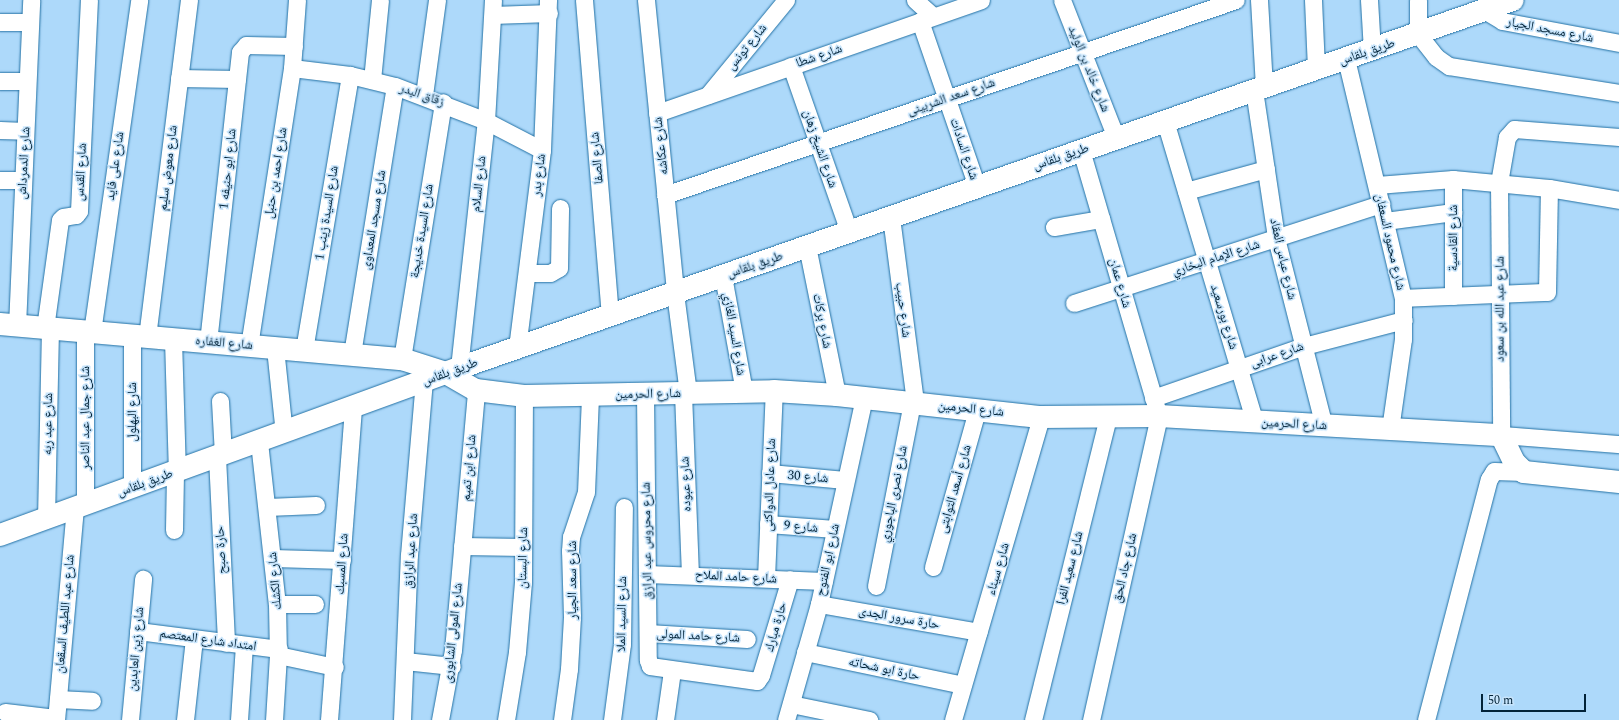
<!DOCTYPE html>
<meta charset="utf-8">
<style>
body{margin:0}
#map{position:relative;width:1619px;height:720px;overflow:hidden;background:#add9fa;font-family:Spectral,"Noto Naskh Arabic",serif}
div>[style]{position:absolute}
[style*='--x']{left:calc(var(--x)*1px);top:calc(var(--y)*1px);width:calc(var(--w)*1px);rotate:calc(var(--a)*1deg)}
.roads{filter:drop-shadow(0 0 1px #2472a5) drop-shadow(0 0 1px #2472a5)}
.street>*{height:17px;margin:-8.5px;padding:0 8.5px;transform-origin:8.5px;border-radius:8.5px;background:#fff}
.secondary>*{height:22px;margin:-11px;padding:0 11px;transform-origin:11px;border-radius:11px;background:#fff}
span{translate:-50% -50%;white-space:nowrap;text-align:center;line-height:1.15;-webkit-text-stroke:3px #c7e4fb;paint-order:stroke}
.street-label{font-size:13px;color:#022338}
.scale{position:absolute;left:1481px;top:694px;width:105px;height:18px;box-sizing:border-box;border:2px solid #022338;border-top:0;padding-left:5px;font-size:12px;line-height:14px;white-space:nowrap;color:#022338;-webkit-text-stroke:3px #c7e4fb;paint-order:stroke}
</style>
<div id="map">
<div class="roads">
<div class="street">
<div style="--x:584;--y:0;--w:316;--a:85.3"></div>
<div style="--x:646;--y:0;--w:294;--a:84.3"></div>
<div style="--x:675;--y:293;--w:101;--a:82.6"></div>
<div style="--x:915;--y:0;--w:24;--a:42"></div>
<div style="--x:1062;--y:0;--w:148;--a:68.6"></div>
<div style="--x:1259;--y:0;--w:86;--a:86.7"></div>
<div style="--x:1313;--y:0;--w:69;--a:87.5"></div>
<div style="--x:1369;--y:0;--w:50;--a:86.6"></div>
<div style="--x:1418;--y:0;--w:34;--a:90"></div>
<div style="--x:1418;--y:34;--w:29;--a:52"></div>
<div style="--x:1436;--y:57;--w:16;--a:35"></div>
<div style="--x:1449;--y:66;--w:172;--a:9"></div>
<div style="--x:1484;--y:10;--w:21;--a:31"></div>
<div style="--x:1502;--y:21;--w:119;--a:10.6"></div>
<div style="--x:493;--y:15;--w:56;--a:-2"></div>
<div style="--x:920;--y:21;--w:176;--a:71"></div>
<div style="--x:0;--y:22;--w:30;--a:0"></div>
<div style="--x:1346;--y:59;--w:246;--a:76.6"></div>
<div style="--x:1403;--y:298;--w:41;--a:90"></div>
<div style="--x:1403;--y:339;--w:91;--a:98.2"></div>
<div style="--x:791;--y:66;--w:176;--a:70.7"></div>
<div style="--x:292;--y:68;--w:58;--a:6.9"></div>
<div style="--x:350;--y:75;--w:46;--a:13.7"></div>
<div style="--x:395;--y:86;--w:97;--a:21"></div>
<div style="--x:486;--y:121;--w:63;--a:27.4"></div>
<div style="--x:179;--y:78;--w:58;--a:1"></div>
<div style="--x:372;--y:80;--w:80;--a:-84.3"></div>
<div style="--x:0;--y:81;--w:27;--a:0"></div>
<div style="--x:1254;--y:90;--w:150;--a:81.5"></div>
<div style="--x:1276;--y:238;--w:194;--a:75.7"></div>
<div style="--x:424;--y:95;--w:96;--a:-82.2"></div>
<div style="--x:708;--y:95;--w:123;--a:-50.6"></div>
<div style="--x:657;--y:113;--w:343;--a:-19.2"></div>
<div style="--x:1165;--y:121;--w:314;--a:73.4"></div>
<div style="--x:0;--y:130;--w:25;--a:2"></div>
<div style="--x:1619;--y:137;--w:105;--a:-175.6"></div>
<div style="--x:1514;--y:129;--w:11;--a:131"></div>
<div style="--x:1507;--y:137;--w:47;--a:99.9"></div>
<div style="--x:1499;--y:183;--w:252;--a:89.5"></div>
<div style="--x:1501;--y:435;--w:118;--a:4.4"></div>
<div style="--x:1081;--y:150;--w:277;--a:73.7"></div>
<div style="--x:1159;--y:416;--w:312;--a:102.6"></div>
<div style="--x:0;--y:180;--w:23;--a:0"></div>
<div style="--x:1377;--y:185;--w:76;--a:-4.5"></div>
<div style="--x:1453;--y:179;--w:96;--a:5.4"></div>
<div style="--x:1549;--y:188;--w:71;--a:9.7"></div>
<div style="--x:1186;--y:191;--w:83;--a:-15.4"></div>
<div style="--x:665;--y:195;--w:603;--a:-18.86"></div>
<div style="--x:891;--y:217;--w:188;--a:82.6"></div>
<div style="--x:1385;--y:221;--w:69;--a:-7.5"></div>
<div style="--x:1054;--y:227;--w:48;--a:-9.7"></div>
<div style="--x:807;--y:246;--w:152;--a:78.6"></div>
<div style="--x:527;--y:273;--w:23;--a:0"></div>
<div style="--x:550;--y:273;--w:10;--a:-29"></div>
<div style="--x:559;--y:268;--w:60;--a:-89"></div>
<div style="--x:723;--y:276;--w:118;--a:79.7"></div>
<div style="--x:1453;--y:296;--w:117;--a:-90"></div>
<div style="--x:1403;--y:298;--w:144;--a:-2.4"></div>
<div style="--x:1547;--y:292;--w:104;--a:-88.9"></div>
<div style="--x:1074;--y:303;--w:323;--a:-17.9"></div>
<div style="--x:17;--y:326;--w:326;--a:-87.5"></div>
<div style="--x:45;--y:328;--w:109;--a:-82.1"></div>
<div style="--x:60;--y:220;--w:4;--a:-45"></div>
<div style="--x:63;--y:217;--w:13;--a:-9"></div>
<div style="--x:76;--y:215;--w:5;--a:-53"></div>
<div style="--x:79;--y:211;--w:211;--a:-87.3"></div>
<div style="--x:85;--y:332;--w:173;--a:90"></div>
<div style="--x:92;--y:332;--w:335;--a:-81.9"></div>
<div style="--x:147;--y:337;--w:340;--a:-82.9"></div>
<div style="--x:173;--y:339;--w:132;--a:88.3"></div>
<div style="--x:208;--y:342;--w:292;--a:-83.7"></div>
<div style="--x:240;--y:52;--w:9;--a:-49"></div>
<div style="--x:246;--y:45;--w:48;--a:1.2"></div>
<div style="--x:249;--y:346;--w:281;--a:-81.2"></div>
<div style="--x:292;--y:68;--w:68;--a:-85.8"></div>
<div style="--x:275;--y:348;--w:85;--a:84"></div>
<div style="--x:517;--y:348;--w:200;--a:-82.8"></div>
<div style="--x:542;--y:150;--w:150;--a:-87.7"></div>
<div style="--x:304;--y:350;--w:279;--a:-80.5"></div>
<div style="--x:352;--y:354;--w:271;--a:-80.9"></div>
<div style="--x:402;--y:359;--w:260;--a:-80.9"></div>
<div style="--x:459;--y:368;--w:248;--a:-83.8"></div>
<div style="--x:486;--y:121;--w:121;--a:-86.7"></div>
<div style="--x:683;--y:393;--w:181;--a:87.8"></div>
<div style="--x:645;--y:394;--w:266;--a:89.4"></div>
<div style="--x:648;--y:660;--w:6;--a:72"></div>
<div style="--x:650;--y:666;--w:108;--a:8"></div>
<div style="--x:757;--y:681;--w:7;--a:-56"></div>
<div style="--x:761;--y:675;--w:100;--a:-73.2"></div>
<div style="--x:1153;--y:398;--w:160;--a:-19"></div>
<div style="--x:1304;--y:346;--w:103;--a:-14.6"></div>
<div style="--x:220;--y:401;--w:54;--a:86.8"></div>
<div style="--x:259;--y:442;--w:163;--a:83.7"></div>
<div style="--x:277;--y:604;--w:51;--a:88.9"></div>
<div style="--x:278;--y:655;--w:65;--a:93.5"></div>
<div style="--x:217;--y:457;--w:186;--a:87.2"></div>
<div style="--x:770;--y:473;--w:75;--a:5.3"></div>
<div style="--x:132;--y:488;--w:152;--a:-90"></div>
<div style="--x:267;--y:507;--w:49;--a:-2.3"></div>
<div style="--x:46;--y:519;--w:190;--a:-88.8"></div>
<div style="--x:768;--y:524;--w:67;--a:4.3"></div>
<div style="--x:174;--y:530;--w:58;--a:-89"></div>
<div style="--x:462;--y:546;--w:61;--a:0.9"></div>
<div style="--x:273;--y:558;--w:69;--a:1.7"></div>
<div style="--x:933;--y:567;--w:163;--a:-74.3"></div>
<div style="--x:647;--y:574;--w:177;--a:2.3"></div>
<div style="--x:766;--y:578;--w:187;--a:-87.6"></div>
<div style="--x:876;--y:586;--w:187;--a:-78.9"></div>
<div style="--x:277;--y:604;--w:38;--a:0"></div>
<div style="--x:819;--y:604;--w:162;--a:9.9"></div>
<div style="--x:138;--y:631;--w:142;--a:7.3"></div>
<div style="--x:648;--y:633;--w:99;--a:3.5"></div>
<div style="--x:805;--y:652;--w:161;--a:11.8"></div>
<div style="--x:278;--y:655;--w:58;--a:11.9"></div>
<div style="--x:405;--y:661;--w:47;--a:6.1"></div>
<div style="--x:58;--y:699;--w:34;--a:3"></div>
<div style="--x:791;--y:704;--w:80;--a:11.6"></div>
<div style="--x:5;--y:712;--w:51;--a:6.7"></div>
<div style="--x:56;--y:720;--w:212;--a:-84.9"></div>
<div style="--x:130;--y:720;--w:142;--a:-84.7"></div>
<div style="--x:185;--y:720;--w:82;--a:-83.7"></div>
<div style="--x:239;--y:720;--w:75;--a:-86.2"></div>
<div style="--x:329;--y:720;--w:313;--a:-85.6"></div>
<div style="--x:402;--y:720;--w:165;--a:-87.6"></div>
<div style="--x:409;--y:555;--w:175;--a:-85.1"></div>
<div style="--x:440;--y:720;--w:71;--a:-79.5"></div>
<div style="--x:453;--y:650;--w:261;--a:-84.9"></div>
<div style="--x:506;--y:720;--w:69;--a:-80.8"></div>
<div style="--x:517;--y:652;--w:70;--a:-85.1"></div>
<div style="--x:523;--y:582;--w:186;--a:-89.7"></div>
<div style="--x:562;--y:720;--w:51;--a:-82.2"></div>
<div style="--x:569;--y:669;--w:52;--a:-86.7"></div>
<div style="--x:572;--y:617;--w:66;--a:-91.7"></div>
<div style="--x:570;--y:551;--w:14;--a:-86"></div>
<div style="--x:571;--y:537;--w:47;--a:-71.6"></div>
<div style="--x:586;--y:492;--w:97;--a:-87.6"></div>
<div style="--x:612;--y:720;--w:77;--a:-82.5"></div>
<div style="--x:622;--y:644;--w:137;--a:-89.2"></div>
<div style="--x:665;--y:720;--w:49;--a:-81.9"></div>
<div style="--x:786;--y:720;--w:121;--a:-74.1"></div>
<div style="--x:819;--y:604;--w:211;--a:-77.7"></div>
<div style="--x:953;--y:720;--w:316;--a:-73.8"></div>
<div style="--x:1033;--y:720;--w:312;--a:-76.1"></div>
<div style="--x:1426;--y:720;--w:249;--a:-75.4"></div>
<div style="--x:1489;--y:479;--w:9;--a:-58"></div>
<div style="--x:1494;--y:471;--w:30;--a:2"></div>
</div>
<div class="secondary">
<div style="--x:0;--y:324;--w:404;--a:5"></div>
<div style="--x:402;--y:359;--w:46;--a:17.7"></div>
<div style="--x:446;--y:373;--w:34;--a:30"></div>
<div style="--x:476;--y:390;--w:48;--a:7.1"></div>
<div style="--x:524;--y:396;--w:250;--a:-1.1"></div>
<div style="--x:774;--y:391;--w:63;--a:3.6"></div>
<div style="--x:837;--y:395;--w:205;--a:6.2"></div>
<div style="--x:1041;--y:417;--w:118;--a:-0.5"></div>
<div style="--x:1159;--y:416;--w:343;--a:3.2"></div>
<div style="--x:1501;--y:435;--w:30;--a:64"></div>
<div style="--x:1514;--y:462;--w:14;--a:45"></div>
<div style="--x:1524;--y:472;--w:96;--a:6"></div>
<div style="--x:0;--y:535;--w:488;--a:-20"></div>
<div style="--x:459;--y:368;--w:1116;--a:-19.25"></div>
</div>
</div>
<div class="street-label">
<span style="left:1550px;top:30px;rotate:11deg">شارع مسجد الجيار</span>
<span style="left:747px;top:47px;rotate:-51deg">شارع تونس</span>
<span style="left:1367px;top:52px;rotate:-19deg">طريق بلقاس</span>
<span style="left:819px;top:56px;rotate:-19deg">شارع شطا</span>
<span style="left:1089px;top:69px;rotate:68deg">شارع خالد بن الوليد</span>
<span style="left:422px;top:95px;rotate:19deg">زقاق البدر</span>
<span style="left:951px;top:97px;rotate:-19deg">شارع سعد الشربينى</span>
<span style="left:661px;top:146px;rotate:-96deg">شارع عكاشه</span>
<span style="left:820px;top:149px;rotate:71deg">شارع الشيخ زهان</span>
<span style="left:964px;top:149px;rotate:71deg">شارع السادات</span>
<span style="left:1061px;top:157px;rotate:-19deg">طريق بلقاس</span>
<span style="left:597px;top:158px;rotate:-95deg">شارع الصفا</span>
<span style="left:24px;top:163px;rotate:-87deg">شارع الدمرداش</span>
<span style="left:115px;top:166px;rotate:-82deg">شارع على فايد</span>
<span style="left:168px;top:168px;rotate:-83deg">شارع معوض سليم</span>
<span style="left:228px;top:169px;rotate:-84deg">شارع ابو حنيفه 1</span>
<span style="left:81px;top:172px;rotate:-87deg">شارع القدس</span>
<span style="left:276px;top:173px;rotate:-81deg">شارع احمد بن حنبل</span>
<span style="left:539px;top:175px;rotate:-83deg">شارع بدر</span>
<span style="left:479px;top:184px;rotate:-84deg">شارع السلام</span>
<span style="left:327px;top:213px;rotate:-81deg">شارع السيدة زينب 1</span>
<span style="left:374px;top:220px;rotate:-81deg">شارع مسجد المعداوى</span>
<span style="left:422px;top:231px;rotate:-81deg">شارع السيدة خديجة</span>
<span style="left:1453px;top:238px;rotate:-90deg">شارع القادسية</span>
<span style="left:1390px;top:242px;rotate:77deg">شارع محمود السعفان</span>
<span style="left:1216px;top:258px;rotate:-18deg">شارع الإمام البخاري</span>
<span style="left:1283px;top:259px;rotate:77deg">شارع عباس العقاد</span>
<span style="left:755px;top:265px;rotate:-19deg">طريق بلقاس</span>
<span style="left:1120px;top:283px;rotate:74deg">شارع عمان</span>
<span style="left:1500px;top:309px;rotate:-90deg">شارع عبد الله بن سعود</span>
<span style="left:903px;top:310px;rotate:83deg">شارع حبيب</span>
<span style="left:1224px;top:317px;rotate:73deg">شارع بورسعيد</span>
<span style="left:822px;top:321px;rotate:79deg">شارع بركات</span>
<span style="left:734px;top:334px;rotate:80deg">شارع السيد الغازي</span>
<span style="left:224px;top:343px;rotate:5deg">شارع الغفاره</span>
<span style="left:1277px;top:355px;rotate:-19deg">شارع عرابى</span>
<span style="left:450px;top:372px;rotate:-20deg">طريق بلقاس</span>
<span style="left:648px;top:394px;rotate:-1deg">شارع الحرمين</span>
<span style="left:971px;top:409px;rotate:6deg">شارع الحرمين</span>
<span style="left:132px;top:412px;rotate:-90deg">شارع البهلول</span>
<span style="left:85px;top:418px;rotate:-90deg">شارع جمال عبد الناصر</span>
<span style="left:48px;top:424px;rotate:-89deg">شارع عبد ربه</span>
<span style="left:1294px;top:424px;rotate:3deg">شارع الحرمين</span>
<span style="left:469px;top:468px;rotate:-85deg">شارع ابن تميم</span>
<span style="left:808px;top:477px;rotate:5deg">شارع 30</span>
<span style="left:145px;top:483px;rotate:-20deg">طريق بلقاس</span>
<span style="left:686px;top:484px;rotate:-92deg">شارع عبوده</span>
<span style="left:770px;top:485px;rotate:-88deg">شارع عادل الدواكنى</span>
<span style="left:955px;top:489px;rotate:-74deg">شارع أسعد التوابتى</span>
<span style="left:894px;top:494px;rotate:-79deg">شارع نصرى الباجوري</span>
<span style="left:801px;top:527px;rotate:5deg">شارع 9</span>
<span style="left:647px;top:541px;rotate:-91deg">شارع محروس عبد الرازق</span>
<span style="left:221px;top:550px;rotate:-93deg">حارة صبح</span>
<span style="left:411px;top:551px;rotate:-86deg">شارع عبد الرازق</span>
<span style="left:523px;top:558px;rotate:-89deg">شارع البستان</span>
<span style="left:828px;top:560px;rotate:-78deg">شارع ابو الفتوح</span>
<span style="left:342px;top:564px;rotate:-86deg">شارع المسبك</span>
<span style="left:1070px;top:568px;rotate:-76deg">شارع سعيد الفرا</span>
<span style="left:1125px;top:568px;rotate:-77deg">شارع جاد الحق</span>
<span style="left:998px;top:569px;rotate:-74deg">شارع سيناء</span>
<span style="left:736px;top:577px;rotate:3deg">شارع حامد الملاح</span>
<span style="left:572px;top:580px;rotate:-90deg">شارع سعد الجيار</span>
<span style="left:275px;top:581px;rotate:-95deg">شارع الكشك</span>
<span style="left:65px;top:614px;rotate:-85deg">شارع عبد اللطيف السقعان</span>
<span style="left:622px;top:614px;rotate:-89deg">شارع السيد الملا</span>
<span style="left:899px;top:618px;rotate:10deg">حارة سرور الجدى</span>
<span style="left:776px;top:627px;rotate:-74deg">حارة مبارك</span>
<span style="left:453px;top:633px;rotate:-84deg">شارع المولى الشابورى</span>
<span style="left:698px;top:636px;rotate:3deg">شارع حامد المولى</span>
<span style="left:208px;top:640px;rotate:8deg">امتداد شارع المعتصم</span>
<span style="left:136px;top:649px;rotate:-85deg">شارع زين العابدين</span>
<span style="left:884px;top:669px;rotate:12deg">حارة ابو شحاته</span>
</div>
<div class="scale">50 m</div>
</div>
